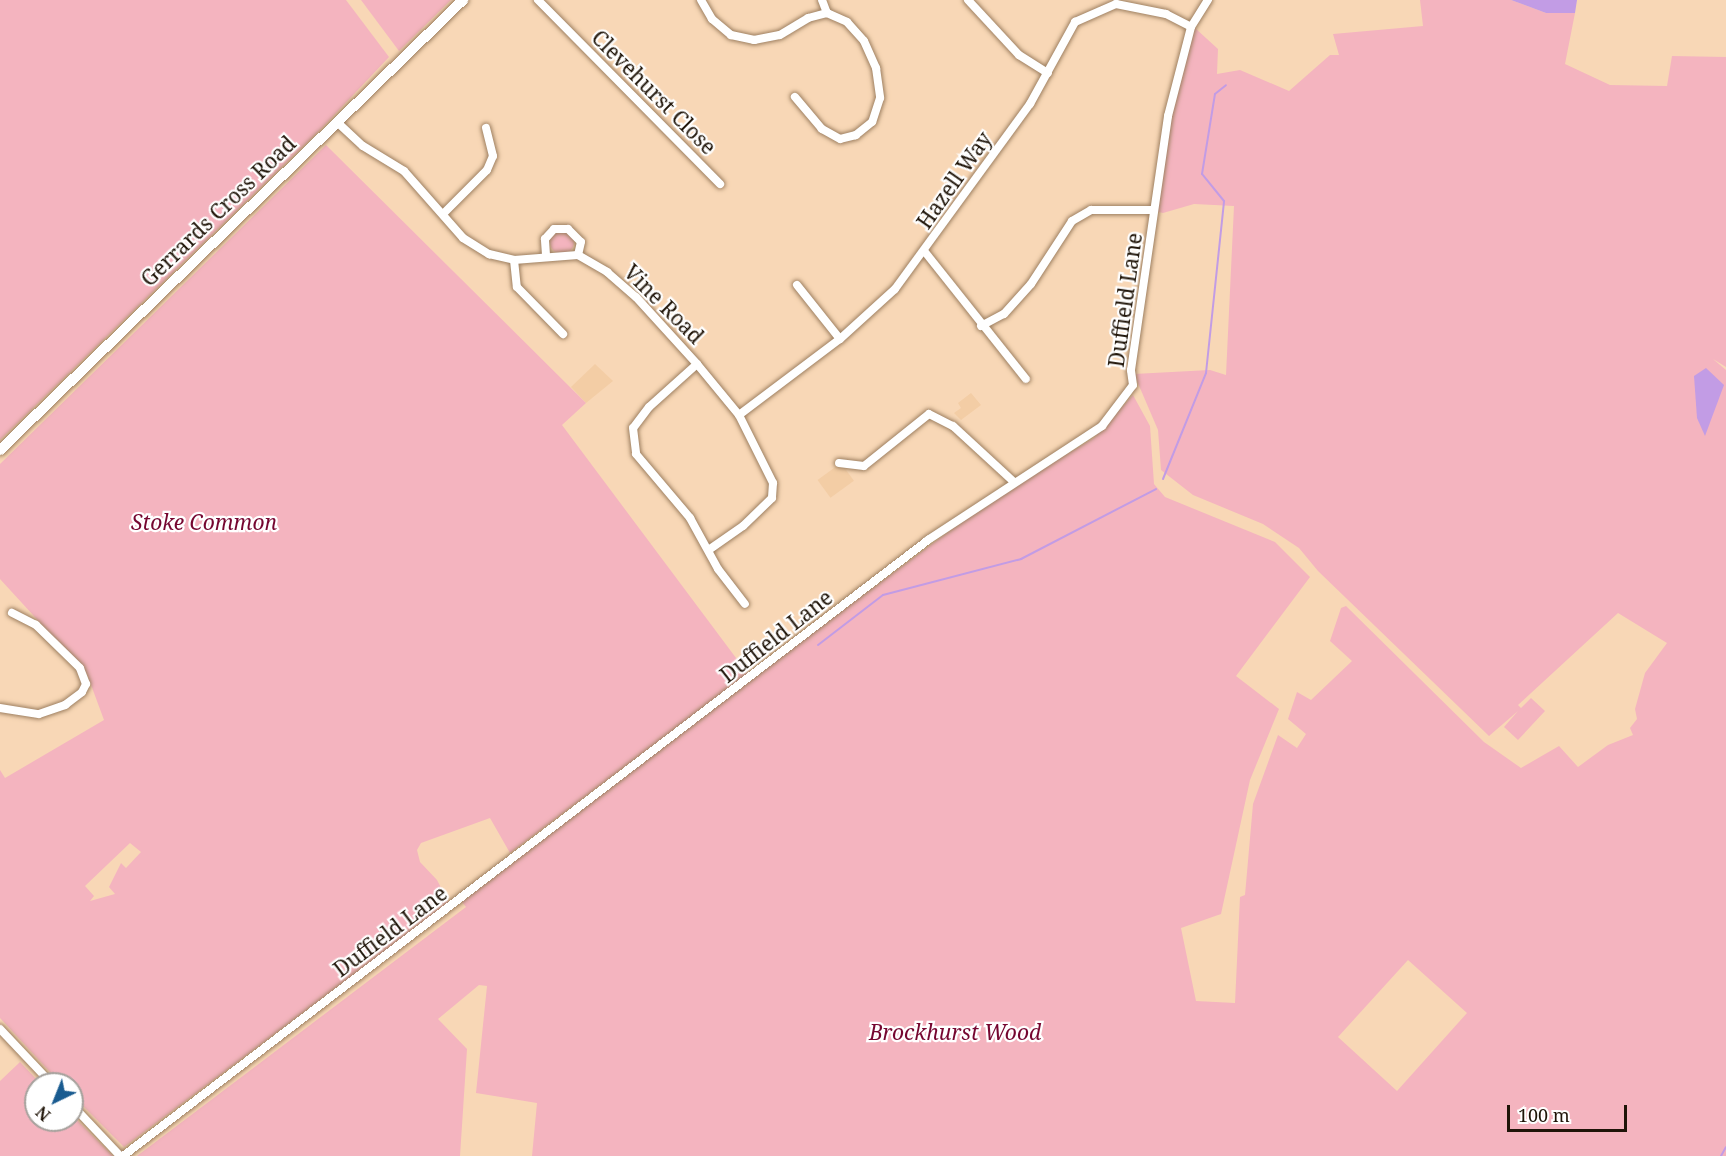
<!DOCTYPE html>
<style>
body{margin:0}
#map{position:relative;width:1726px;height:1156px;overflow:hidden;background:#f8d7b6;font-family:"Noto Serif",serif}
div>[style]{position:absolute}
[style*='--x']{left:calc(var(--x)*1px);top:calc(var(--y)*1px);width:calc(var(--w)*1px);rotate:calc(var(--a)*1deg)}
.built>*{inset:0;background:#f3cda5;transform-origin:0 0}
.green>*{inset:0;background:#f4b4bf}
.round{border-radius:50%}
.water>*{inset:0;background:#c29ce5}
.stream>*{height:2px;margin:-1px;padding:0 1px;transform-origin:1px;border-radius:1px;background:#c29ce5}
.roads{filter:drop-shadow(0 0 2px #9e8061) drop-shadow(0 0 2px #9e8061)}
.minor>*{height:8px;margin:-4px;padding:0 4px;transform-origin:4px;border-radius:4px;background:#fff}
.secondary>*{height:10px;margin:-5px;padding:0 5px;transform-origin:5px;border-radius:5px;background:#fff}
span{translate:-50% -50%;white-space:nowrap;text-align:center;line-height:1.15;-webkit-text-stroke:4.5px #fff;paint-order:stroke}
.street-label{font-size:21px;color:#1f1408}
.park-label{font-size:21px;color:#750630;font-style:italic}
.north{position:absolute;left:24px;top:1072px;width:60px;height:60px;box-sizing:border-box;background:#fff;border:2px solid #a5a19c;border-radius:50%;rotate:223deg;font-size:16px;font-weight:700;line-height:24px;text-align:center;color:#1f1408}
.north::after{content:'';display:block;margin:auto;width:21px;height:27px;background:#195b90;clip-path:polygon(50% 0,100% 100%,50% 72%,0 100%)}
.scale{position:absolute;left:1507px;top:1105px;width:120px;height:27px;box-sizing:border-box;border:3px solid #1f1408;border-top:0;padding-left:8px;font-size:18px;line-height:21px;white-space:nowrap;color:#1f1408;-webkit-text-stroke:4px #fff;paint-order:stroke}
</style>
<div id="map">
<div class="built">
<div style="clip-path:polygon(595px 364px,613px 381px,586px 403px,571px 387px)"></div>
<div style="clip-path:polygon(971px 393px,981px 405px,961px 420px,954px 413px,961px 408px,958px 403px)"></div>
<div style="left:841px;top:463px;width:22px;height:29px;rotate:54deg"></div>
</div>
<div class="green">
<div style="clip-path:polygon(0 0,346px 0,389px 57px,323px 127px,0 440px)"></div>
<div style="clip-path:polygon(361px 0,451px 0,399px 51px)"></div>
<div style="clip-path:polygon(evenodd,1420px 0,1511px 0,1546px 13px,1575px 13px,1565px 64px,1610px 85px,1667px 86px,1672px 56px,1726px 57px,1726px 367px,1713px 359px,1726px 370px,1726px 1156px,532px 1156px,537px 1103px,476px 1093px,487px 986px,479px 985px,438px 1019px,467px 1049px,460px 1156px,137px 1156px,466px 907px,462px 902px,760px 672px,994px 498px,1094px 438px,1133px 395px,1150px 426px,1154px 484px,1165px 497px,1275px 542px,1310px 577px,1236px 676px,1279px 709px,1250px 780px,1221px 914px,1181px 928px,1196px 1001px,1235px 1003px,1240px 897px,1245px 895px,1253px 804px,1278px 735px,1297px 748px,1306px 734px,1288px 719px,1297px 692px,1311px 700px,1352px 661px,1330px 641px,1341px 608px,1346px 606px,1484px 742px,1521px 768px,1559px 746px,1578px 767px,1608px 745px,1633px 735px,1630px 728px,1637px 719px,1635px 709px,1645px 673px,1667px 643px,1618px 613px,1518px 705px,1521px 708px,1531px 698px,1545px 711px,1518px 740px,1504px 727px,1518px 711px,1489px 736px,1318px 571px,1299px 548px,1263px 524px,1193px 495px,1161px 470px,1158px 430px,1134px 374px,1210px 370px,1226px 375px,1234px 206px,1194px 204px,1163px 213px,1155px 211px,1170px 117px,1195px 28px,1218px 49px,1217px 74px,1240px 70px,1289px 91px,1330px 55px,1339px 55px,1333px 34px,1423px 26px,1420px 0,1408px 960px,1467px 1013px,1397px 1091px,1338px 1037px,1408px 960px)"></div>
<div style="clip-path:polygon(evenodd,326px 145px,586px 403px,562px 425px,748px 674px,510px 853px,490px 818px,421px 843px,417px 850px,420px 862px,437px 880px,449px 903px,124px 1147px,72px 1095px,72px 1084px,61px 1084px,0 1018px,0 770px,5px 778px,104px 720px,87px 674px,0 579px,0 464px,326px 145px,130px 843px,141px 852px,126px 868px,121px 863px,109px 887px,115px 894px,90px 901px,94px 896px,85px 886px,130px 843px)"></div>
<div class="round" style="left:550px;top:230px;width:24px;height:24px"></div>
<div style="clip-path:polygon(20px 1062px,41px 1084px,36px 1084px,36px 1120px,72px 1120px,72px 1115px,113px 1156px,0 1156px,0 1081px)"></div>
</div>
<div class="water">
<div style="clip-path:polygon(1511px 0,1577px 0,1575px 13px,1546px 13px)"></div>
<div style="clip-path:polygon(1706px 368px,1724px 385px,1705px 436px,1697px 418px,1694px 376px)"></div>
</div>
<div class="stream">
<div style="--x:1163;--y:479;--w:114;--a:-67.9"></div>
<div style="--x:1206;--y:373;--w:173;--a:-84"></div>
<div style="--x:1224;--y:201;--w:35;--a:-129"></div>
<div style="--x:1202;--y:174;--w:81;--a:-80.8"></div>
<div style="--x:1215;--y:94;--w:14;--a:-39"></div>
<div style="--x:818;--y:645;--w:82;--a:-37.6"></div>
<div style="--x:883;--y:595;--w:143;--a:-14.6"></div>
<div style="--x:1021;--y:559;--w:152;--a:-27.4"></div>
<div style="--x:1721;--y:1156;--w:10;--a:-61"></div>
</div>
<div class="roads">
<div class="minor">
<div style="--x:538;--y:0;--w:259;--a:45.3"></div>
<div style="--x:701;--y:0;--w:22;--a:60"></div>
<div style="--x:712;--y:19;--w:25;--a:40"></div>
<div style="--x:731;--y:35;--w:24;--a:12"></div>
<div style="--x:754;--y:40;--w:26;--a:-11"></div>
<div style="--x:780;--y:35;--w:33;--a:-31"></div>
<div style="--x:808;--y:18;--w:20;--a:-15"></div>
<div style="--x:827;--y:13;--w:22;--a:24"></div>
<div style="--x:847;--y:22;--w:25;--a:48"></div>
<div style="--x:864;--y:41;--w:30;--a:66"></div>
<div style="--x:876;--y:68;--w:30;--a:82"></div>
<div style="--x:880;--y:98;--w:25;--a:108"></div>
<div style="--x:872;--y:122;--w:21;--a:141"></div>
<div style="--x:856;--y:135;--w:16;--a:166"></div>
<div style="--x:840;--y:139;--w:21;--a:-151"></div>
<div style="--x:822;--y:129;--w:42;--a:-130.2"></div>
<div style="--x:822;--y:0;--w:14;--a:69"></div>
<div style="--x:968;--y:0;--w:75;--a:47.2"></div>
<div style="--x:1019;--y:55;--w:34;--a:32"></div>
<div style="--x:337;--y:122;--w:35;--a:43"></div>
<div style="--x:363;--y:146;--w:48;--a:31.4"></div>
<div style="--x:404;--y:171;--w:89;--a:48.6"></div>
<div style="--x:463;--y:238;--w:31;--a:32"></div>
<div style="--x:489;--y:254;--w:26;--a:13"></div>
<div style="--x:514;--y:260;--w:64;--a:-4.5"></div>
<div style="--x:578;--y:255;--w:34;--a:30"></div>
<div style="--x:607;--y:272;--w:38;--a:41"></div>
<div style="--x:636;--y:297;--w:91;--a:47.7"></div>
<div style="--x:697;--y:364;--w:66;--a:50.5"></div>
<div style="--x:739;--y:415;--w:76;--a:63.4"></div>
<div style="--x:773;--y:483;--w:15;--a:94"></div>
<div style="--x:772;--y:498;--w:40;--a:136"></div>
<div style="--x:743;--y:526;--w:40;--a:145.1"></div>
<div style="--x:443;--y:214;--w:62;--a:-45"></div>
<div style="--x:487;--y:170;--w:15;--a:-67"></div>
<div style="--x:493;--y:156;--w:29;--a:-104"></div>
<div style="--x:925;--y:252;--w:162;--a:51.5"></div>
<div style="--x:546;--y:255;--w:16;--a:-94"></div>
<div style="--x:545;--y:239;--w:13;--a:-48"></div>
<div style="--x:554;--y:229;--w:14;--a:0"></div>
<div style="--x:568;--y:229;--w:18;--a:45"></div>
<div style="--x:581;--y:242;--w:13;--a:103"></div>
<div style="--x:514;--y:260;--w:27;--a:84"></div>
<div style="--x:517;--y:287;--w:66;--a:45.6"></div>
<div style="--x:797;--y:285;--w:69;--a:51.5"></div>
<div style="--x:981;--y:326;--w:26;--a:-28"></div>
<div style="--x:1004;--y:314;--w:40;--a:-48"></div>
<div style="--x:1031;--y:284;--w:75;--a:-56.9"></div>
<div style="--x:1072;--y:221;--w:22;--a:-30"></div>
<div style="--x:1091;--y:210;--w:61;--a:0"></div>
<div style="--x:697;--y:364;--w:64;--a:138.1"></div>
<div style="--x:649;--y:407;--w:26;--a:127"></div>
<div style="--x:633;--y:428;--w:26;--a:83"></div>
<div style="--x:636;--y:454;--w:84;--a:49.8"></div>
<div style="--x:690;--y:518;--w:58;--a:61.2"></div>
<div style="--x:718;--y:569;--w:44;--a:52.4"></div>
<div style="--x:739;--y:415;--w:126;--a:-37"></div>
<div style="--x:840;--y:339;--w:74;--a:-42.3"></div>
<div style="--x:895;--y:289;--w:229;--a:-53.9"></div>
<div style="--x:1030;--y:104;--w:94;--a:-61.2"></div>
<div style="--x:1075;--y:22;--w:45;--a:-23.7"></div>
<div style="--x:1116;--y:4;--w:51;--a:11.3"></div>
<div style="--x:1166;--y:14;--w:28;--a:27"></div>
<div style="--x:839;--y:463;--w:25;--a:7"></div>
<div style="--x:864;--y:466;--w:83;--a:-38.7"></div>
<div style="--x:929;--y:414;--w:27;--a:27"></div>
<div style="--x:953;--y:426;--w:83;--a:42.6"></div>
<div style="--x:0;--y:708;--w:39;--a:9"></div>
<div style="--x:39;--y:714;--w:28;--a:-19"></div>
<div style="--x:65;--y:705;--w:21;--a:-37"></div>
<div style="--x:82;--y:692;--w:9;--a:-63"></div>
<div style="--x:86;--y:684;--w:17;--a:-111"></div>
<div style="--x:80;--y:668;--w:62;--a:-135.7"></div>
<div style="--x:36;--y:625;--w:27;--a:-153"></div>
<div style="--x:0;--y:1029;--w:76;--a:46.6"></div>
<div style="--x:72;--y:1105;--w:70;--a:46.7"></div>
<div style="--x:123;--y:1156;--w:1014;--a:-37.42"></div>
<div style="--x:928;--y:540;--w:208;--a:-33.2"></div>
<div style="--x:1102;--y:426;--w:51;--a:-52.9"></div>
<div style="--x:1133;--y:385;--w:15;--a:-98"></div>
<div style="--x:1131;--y:370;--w:257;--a:-81.7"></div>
<div style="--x:1168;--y:116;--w:92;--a:-75.5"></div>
<div style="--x:1191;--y:27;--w:32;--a:-58"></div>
</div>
<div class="secondary">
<div style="--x:0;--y:450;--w:646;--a:-44.18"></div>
</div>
</div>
<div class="street-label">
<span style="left:654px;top:92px;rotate:45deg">Clevehurst Close</span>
<span style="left:954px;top:180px;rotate:-55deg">Hazell Way</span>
<span style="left:218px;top:211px;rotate:-44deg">Gerrards Cross Road</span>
<span style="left:1125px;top:300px;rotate:-82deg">Duffield Lane</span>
<span style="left:664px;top:304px;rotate:45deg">Vine Road</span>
<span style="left:776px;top:636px;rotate:-38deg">Duffield Lane</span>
<span style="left:390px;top:931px;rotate:-37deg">Duffield Lane</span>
</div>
<div class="park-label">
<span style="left:204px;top:522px">Stoke Common</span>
<span style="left:955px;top:1032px">Brockhurst Wood</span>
</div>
<div class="north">N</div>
<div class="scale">100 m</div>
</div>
